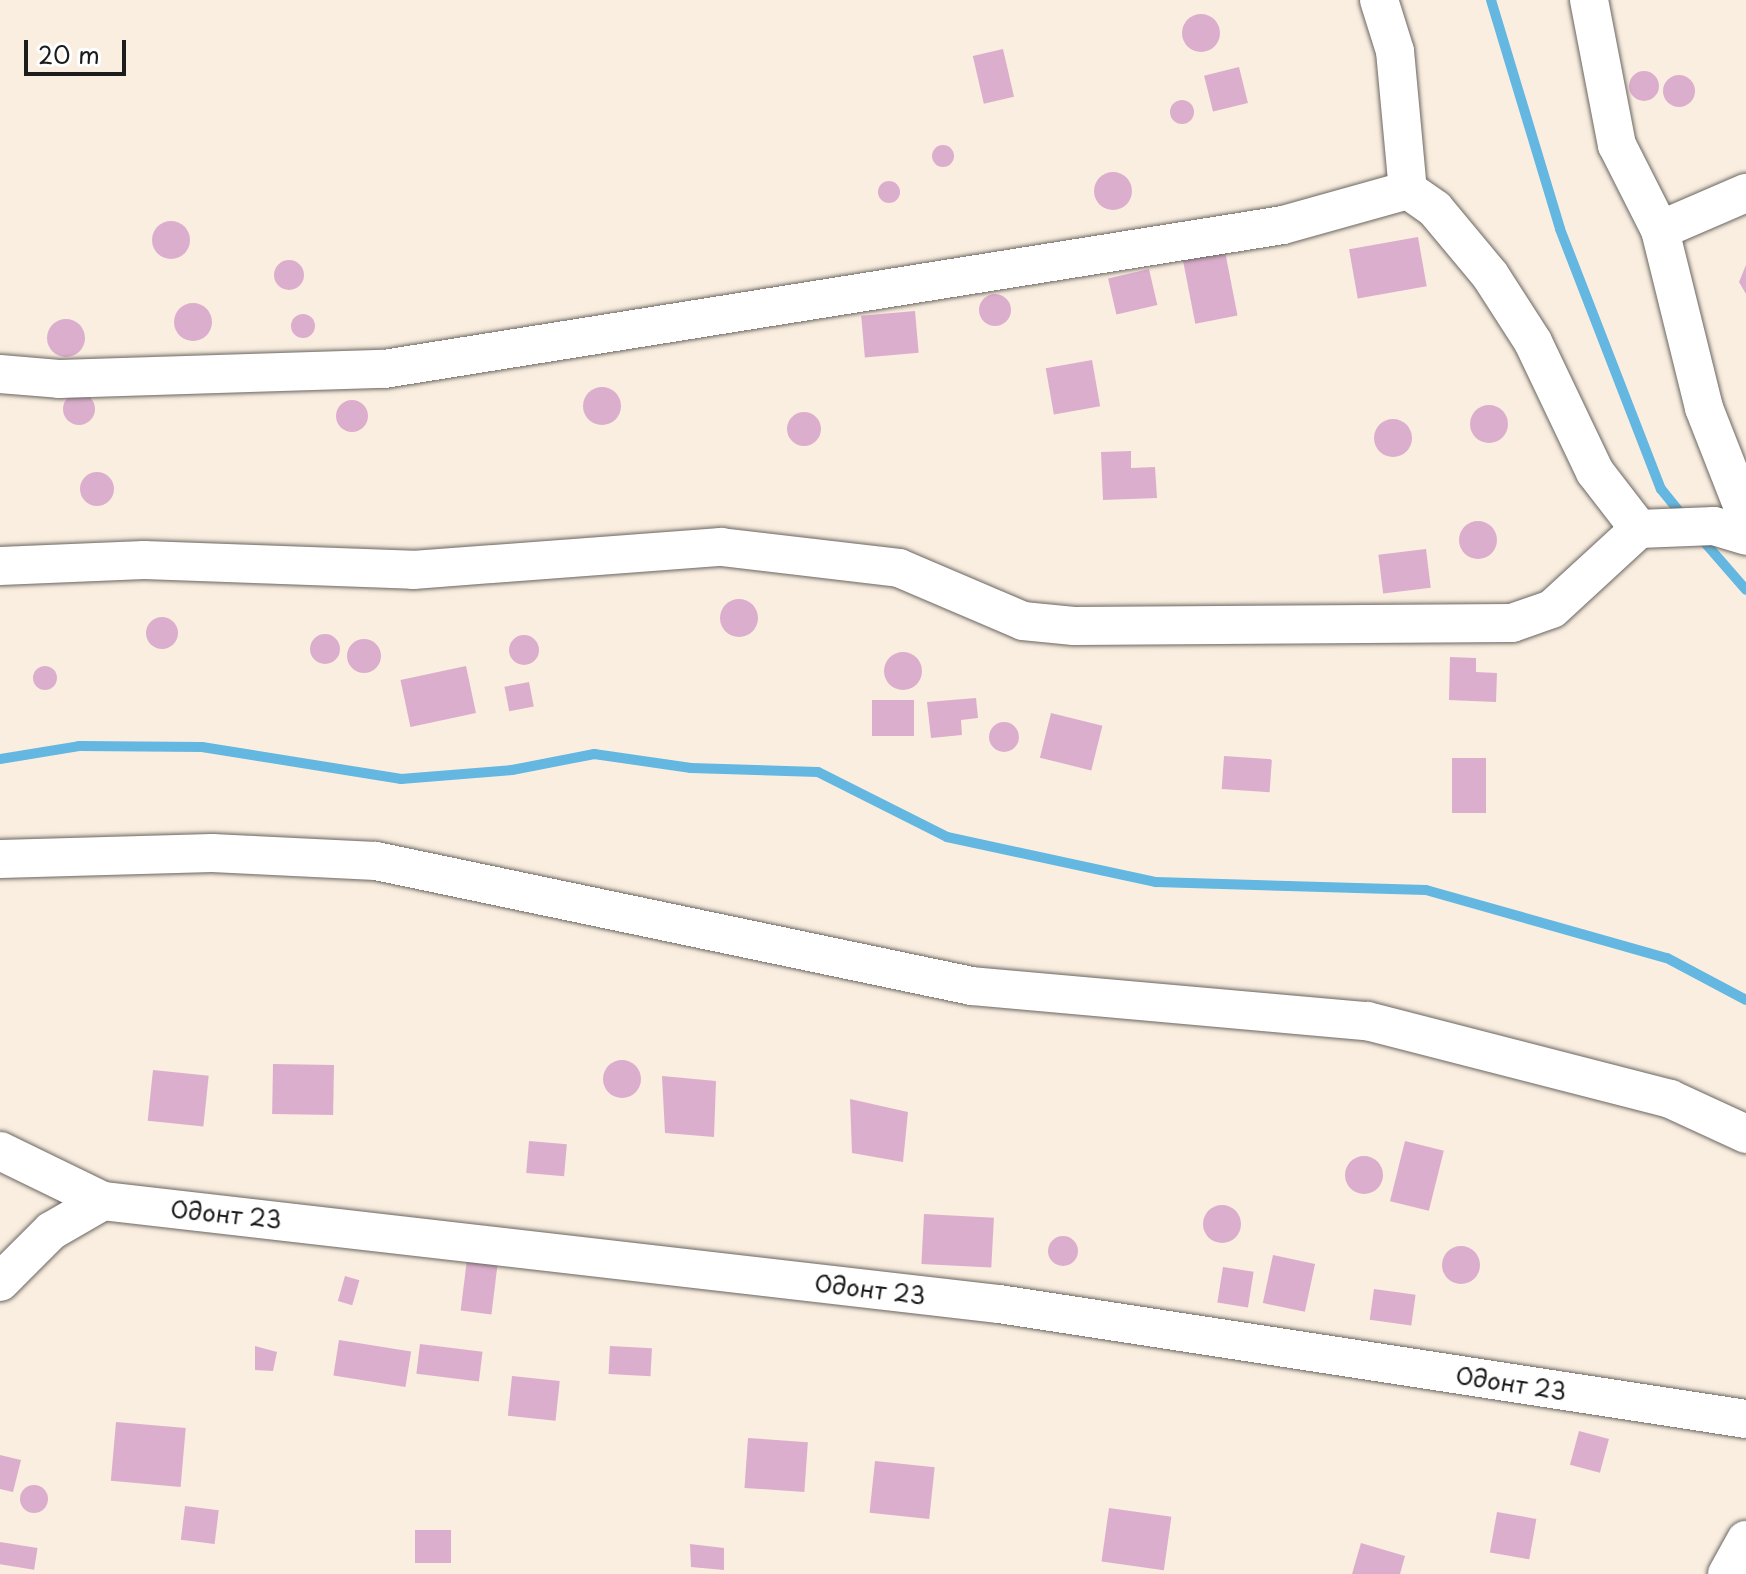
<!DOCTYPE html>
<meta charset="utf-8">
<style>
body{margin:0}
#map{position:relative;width:1746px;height:1574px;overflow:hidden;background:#faeee0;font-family:"Playpen Sans",sans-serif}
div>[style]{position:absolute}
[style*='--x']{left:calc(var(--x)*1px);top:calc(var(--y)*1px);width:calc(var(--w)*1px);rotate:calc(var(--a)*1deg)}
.stream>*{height:10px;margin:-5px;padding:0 5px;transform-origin:5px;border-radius:5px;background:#64b7e0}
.building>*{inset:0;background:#dcaecd;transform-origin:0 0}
.round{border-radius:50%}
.roads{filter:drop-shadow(0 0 2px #6a6661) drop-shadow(0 0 2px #6a6661)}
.street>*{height:38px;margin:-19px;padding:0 19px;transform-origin:19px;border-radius:19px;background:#fff}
span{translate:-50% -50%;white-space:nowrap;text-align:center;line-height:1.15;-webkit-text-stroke:6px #fff;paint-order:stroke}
.street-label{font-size:24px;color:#1c1c1c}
.scale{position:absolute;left:24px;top:40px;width:102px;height:36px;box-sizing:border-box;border:4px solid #1c1c1c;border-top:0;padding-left:10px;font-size:24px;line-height:28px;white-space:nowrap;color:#1c1c1c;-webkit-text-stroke:6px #fff;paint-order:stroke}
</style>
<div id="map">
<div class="stream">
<div style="--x:1491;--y:0;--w:239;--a:73.2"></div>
<div style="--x:1560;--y:229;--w:279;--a:68.8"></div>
<div style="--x:1661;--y:489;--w:38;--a:51"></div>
<div style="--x:1700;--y:537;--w:70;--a:49"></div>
<div style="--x:0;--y:759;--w:80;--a:-9.3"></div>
<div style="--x:79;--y:746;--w:123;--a:0.5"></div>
<div style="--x:202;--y:747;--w:202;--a:9.1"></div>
<div style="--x:401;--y:779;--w:111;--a:-4.6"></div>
<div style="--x:512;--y:770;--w:84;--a:-11"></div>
<div style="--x:594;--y:754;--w:98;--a:8.2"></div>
<div style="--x:691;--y:768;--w:127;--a:1.8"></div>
<div style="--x:818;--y:772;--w:144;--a:26.7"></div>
<div style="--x:947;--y:837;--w:214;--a:12.2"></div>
<div style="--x:1156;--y:882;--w:270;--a:1.7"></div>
<div style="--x:1426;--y:890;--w:250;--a:15.8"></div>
<div style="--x:1667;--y:958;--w:89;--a:28"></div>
</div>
<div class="building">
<div class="round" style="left:1182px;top:14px;width:38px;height:38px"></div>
<div style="left:1003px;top:49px;width:49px;height:31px;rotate:77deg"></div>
<div style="left:1239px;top:67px;width:37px;height:36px;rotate:76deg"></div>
<div class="round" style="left:1629px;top:71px;width:30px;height:30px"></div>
<div class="round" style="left:1663px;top:75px;width:32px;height:32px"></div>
<div class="round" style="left:1170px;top:100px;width:24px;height:24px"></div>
<div class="round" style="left:932px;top:145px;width:22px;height:22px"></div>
<div class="round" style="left:1094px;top:172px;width:38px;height:38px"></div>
<div class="round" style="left:878px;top:181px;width:22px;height:22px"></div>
<div class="round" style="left:152px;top:221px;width:38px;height:38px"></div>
<div style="left:1418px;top:237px;width:50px;height:70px;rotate:80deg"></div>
<div style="left:1223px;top:241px;width:76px;height:43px;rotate:79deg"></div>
<div class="round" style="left:274px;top:260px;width:30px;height:30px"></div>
<div style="clip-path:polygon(1746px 265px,1746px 294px,1739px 282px)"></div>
<div style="left:1149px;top:269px;width:37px;height:42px;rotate:77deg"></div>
<div class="round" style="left:979px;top:294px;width:32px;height:32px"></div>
<div class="round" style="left:174px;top:303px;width:38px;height:38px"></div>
<div style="left:915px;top:311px;width:42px;height:54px;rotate:85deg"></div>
<div class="round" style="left:291px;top:314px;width:24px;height:24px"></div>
<div class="round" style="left:47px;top:319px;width:38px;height:38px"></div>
<div style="left:1092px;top:360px;width:47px;height:47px;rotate:80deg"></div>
<div class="round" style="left:583px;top:387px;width:38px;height:38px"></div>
<div class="round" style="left:63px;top:393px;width:32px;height:32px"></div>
<div class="round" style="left:336px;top:400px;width:32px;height:32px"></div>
<div class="round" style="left:1470px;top:405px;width:38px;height:38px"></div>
<div class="round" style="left:787px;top:412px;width:34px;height:34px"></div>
<div class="round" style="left:1374px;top:419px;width:38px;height:38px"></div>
<div style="clip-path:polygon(1131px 451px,1131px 468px,1155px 467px,1157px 498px,1103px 500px,1101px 452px)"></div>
<div class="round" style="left:80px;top:472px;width:34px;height:34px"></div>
<div class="round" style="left:1459px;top:521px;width:38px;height:38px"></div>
<div style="left:1426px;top:549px;width:39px;height:48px;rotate:83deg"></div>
<div class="round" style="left:720px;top:599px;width:38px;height:38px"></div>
<div class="round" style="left:146px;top:617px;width:32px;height:32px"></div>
<div class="round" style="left:310px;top:634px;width:30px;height:30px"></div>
<div class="round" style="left:509px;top:635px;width:30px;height:30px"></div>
<div class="round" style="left:347px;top:639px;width:34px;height:34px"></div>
<div class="round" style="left:884px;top:652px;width:38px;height:38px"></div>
<div style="clip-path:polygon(1450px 657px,1476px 658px,1476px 672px,1497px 673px,1496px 702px,1449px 700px)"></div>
<div style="left:466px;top:666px;width:48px;height:67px;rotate:78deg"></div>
<div class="round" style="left:33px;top:666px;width:24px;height:24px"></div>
<div style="left:529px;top:682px;width:25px;height:25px;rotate:79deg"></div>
<div style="clip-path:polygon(976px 698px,978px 718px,961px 720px,962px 735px,931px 738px,927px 702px)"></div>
<div style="left:914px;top:700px;width:36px;height:42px;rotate:90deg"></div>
<div style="left:1051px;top:713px;width:53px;height:46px;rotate:14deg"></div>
<div class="round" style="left:989px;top:722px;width:30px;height:30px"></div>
<div style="left:1224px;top:756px;width:48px;height:33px;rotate:4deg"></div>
<div style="left:1452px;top:758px;width:34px;height:55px"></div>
<div class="round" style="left:603px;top:1060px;width:38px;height:38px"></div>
<div style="left:273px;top:1064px;width:61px;height:50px;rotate:1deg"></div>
<div style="left:153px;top:1070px;width:56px;height:51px;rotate:6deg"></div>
<div style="clip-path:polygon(662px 1076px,716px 1081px,714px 1137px,665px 1133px)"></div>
<div style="clip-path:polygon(850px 1099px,908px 1112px,903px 1162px,852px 1153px)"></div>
<div style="left:529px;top:1141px;width:38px;height:32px;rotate:5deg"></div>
<div style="left:1405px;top:1141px;width:40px;height:62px;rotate:14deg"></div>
<div class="round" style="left:1345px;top:1156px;width:38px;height:38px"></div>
<div class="round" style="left:1203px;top:1205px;width:38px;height:38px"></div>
<div style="left:924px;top:1214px;width:70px;height:50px;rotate:3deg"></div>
<div class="round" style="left:1048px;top:1236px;width:30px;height:30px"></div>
<div class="round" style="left:1442px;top:1246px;width:38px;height:38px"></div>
<div style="left:1273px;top:1255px;width:43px;height:49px;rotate:12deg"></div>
<div style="left:467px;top:1259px;width:31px;height:52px;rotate:7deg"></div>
<div style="left:1223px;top:1267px;width:31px;height:36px;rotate:9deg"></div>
<div style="left:345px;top:1276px;width:15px;height:26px;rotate:16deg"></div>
<div style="left:1374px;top:1289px;width:42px;height:31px;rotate:8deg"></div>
<div style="left:339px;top:1340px;width:73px;height:36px;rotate:9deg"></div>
<div style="left:420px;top:1344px;width:63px;height:30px;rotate:7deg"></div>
<div style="clip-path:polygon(255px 1346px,277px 1352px,273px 1371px,255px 1370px)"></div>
<div style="left:610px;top:1346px;width:42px;height:28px;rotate:3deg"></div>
<div style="left:512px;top:1376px;width:48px;height:40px;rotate:6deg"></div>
<div style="left:116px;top:1422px;width:70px;height:59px;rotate:5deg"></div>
<div style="left:1579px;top:1431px;width:31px;height:35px;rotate:15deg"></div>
<div style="left:748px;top:1438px;width:60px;height:50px;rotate:4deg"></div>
<div style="clip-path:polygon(0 1455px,21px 1460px,13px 1492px,0 1489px)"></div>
<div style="left:875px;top:1461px;width:60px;height:52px;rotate:6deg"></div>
<div class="round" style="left:20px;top:1485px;width:28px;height:28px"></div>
<div style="left:185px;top:1506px;width:34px;height:34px;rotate:7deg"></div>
<div style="left:1109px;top:1508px;width:63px;height:54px;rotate:8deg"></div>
<div style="left:1497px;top:1512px;width:40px;height:41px;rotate:10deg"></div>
<div style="left:451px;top:1530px;width:33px;height:36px;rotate:90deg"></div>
<div style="left:0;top:1542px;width:38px;height:22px;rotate:9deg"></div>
<div style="clip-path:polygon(1361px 1543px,1405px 1556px,1400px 1574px,1352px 1574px)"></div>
<div style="clip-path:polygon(690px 1544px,724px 1548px,724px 1570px,691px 1567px)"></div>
</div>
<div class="roads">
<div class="street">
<div style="--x:1379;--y:0;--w:53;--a:72.6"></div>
<div style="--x:1395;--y:51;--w:140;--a:84.7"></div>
<div style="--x:1589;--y:0;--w:148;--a:79.1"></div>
<div style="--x:1617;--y:145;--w:95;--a:63.2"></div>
<div style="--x:1660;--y:230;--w:183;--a:76.1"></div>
<div style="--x:1704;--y:408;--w:115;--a:68.6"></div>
<div style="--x:1660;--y:230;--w:94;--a:-23.3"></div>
<div style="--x:0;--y:374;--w:59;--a:4.8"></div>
<div style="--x:59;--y:379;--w:325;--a:-1.8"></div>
<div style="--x:384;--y:369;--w:910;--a:-9.1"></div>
<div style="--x:1283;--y:225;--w:130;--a:-15.6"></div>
<div style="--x:1408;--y:190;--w:33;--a:35"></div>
<div style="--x:1435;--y:209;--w:86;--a:50.2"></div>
<div style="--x:1490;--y:275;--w:80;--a:57.3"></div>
<div style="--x:1533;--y:342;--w:144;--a:64.5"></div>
<div style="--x:1595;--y:472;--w:72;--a:52.3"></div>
<div style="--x:0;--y:566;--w:144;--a:-2.4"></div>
<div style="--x:144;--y:560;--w:269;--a:2.1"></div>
<div style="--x:413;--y:570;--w:309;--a:-4.3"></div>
<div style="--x:721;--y:547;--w:179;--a:6.7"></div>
<div style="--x:899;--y:568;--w:135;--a:23.1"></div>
<div style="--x:1023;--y:621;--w:51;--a:5.6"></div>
<div style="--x:1074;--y:626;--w:438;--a:-0.4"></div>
<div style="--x:1512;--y:623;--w:42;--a:-19.3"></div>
<div style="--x:1552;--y:609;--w:118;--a:-42.6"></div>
<div style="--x:1639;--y:529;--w:75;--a:-2.3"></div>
<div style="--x:1714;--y:526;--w:34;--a:17"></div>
<div style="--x:0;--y:859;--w:212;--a:-1.6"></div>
<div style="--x:212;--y:853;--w:164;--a:2.8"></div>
<div style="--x:376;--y:861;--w:609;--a:11.85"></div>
<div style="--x:972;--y:986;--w:397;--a:5.1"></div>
<div style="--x:1367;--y:1021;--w:313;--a:14.4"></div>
<div style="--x:1670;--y:1099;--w:84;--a:24.7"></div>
<div style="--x:0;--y:1151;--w:114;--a:25.9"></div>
<div style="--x:103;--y:1201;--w:902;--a:6.56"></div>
<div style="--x:999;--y:1304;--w:756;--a:8.75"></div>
<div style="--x:0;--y:1282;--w:72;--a:-45"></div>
<div style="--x:51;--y:1231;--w:60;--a:-30"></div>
<div style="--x:1727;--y:1574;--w:39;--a:-61"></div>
</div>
</div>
<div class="street-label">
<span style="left:226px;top:1214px;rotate:6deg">Одонт 23</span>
<span style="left:870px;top:1289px;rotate:7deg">Одонт 23</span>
<span style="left:1511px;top:1383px;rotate:9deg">Одонт 23</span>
</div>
<div class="scale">20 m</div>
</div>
